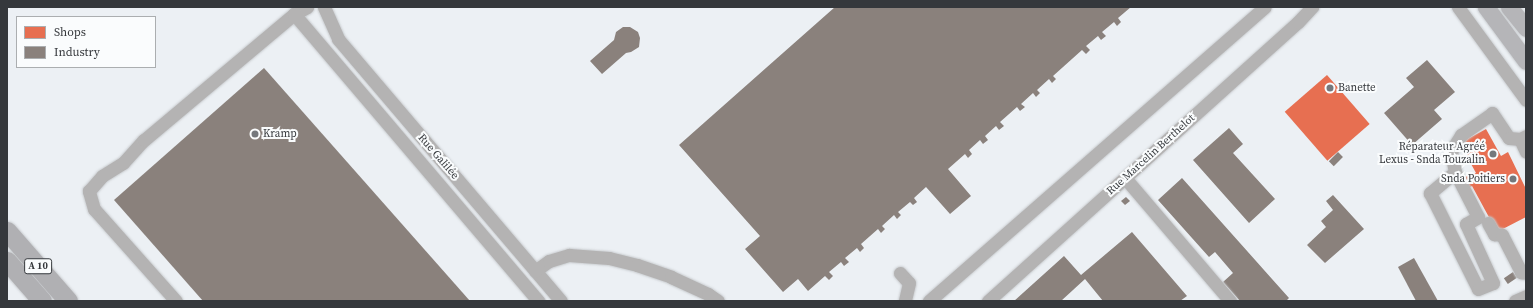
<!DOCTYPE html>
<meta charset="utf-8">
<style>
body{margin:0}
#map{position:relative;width:1533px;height:308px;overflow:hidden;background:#ecf0f4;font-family:"Source Serif 4",serif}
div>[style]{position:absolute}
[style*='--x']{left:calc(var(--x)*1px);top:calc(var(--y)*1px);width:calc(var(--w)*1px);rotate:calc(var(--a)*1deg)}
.shops>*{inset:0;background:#e76f51;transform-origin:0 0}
.industry>*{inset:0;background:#8a817c;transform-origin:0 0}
.roads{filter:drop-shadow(0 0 1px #c8cbce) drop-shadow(0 0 1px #c8cbce)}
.minor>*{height:13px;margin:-6.5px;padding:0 6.5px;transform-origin:6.5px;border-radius:6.5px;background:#b4b3b3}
.major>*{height:17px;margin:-8.5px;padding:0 8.5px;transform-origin:8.5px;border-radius:8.5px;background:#b5b5b8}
.highway>*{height:19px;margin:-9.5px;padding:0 9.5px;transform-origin:9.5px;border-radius:9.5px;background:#b0b0b3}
.dots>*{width:11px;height:11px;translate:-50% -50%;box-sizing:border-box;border:2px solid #fafcfd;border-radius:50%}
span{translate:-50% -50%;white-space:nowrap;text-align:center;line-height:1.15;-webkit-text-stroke:4px #fafcfd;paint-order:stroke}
.shield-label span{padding:1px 3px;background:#fafcfd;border:1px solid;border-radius:3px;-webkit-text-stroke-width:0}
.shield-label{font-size:10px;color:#35383c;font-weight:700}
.poi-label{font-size:11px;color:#35383c}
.left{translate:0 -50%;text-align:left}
.right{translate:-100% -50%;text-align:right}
.street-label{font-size:11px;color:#35383c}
.frame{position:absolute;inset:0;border:8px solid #35383c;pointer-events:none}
.legend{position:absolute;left:16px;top:16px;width:140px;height:52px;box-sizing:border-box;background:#fafcfd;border:1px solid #abaeb0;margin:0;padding:5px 7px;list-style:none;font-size:12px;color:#35383c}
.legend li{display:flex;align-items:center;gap:8px;height:20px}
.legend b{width:20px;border:1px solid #abaeb0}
</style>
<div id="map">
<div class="shops">
<div style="left:1327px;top:75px;width:65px;height:56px;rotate:49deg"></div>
<div style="clip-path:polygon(1486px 129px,1501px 156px,1508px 152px,1526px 189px,1526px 217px,1497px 232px,1472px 186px,1467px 189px,1462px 178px,1476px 173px,1470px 162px,1463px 166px,1459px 158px,1465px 153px,1460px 143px)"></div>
</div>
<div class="industry">
<div style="clip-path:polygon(835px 7px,1131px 7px,1118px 18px,1121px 22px,1117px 26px,1114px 22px,1102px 32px,1106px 36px,1101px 40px,1098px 36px,1086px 46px,1090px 50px,1086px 54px,1082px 50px,1053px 76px,1056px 79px,1052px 83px,1049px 79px,1037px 90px,1040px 93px,1036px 97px,1033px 93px,1021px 104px,1025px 107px,1020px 111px,1017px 107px,1000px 122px,1004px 126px,999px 130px,996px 126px,985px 136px,988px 140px,983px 144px,980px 140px,969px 150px,972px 154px,968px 158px,965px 154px,948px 169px,971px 196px,950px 214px,926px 187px,914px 198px,917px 202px,913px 205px,910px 202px,898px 212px,901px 215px,897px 219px,894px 215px,882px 226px,885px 229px,881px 233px,878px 229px,861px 244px,864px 248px,860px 252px,857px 248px,845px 258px,849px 262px,844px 266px,841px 262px,829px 272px,833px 276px,829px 280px,825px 276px,808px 291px,798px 279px,783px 292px,745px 249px,760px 236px,679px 145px)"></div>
<div style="clip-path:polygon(623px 27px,630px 27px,638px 32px,640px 38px,639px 47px,631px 52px,626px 53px,602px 74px,590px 61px,614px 40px,616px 32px)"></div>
<div style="clip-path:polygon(1427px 60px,1455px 92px,1434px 110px,1442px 119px,1412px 145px,1384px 113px,1414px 87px,1406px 78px)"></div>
<div style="clip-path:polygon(264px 68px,470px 301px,203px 301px,114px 200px)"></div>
<div style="clip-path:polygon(1229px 128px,1243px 144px,1233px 153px,1275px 199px,1249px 223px,1193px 160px)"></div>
<div style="left:1338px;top:152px;width:7px;height:13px;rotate:45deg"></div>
<div style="clip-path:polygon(1182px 178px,1289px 298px,1286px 301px,1240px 301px,1223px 282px,1233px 273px,1215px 252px,1209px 257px,1158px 200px)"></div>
<div style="clip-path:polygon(1333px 195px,1364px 229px,1325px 263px,1307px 245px,1326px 227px,1321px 221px,1333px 210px,1326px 201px)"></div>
<div style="clip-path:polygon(1126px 197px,1130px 201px,1125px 205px,1121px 201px)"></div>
<div style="clip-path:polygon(1132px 232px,1187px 296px,1180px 301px,1103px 301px,1085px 279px,1061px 301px,1014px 301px,1064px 256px,1081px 275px)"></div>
<div style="clip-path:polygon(1414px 258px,1438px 301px,1416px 301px,1398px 267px)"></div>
<div style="left:1513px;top:272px;width:7px;height:11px;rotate:56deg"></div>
</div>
<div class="roads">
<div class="minor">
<div style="--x:324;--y:7;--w:35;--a:66"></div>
<div style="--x:338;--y:39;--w:344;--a:49.6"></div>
<div style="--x:1458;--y:7;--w:115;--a:53.8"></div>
<div style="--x:294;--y:14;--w:15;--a:-28"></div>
<div style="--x:1526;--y:136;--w:7;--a:153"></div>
<div style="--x:1520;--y:139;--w:14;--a:65"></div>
<div style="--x:1455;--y:172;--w:33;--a:140"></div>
<div style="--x:1430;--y:193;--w:107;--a:63.4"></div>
<div style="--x:1478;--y:289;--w:16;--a:-22"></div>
<div style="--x:1493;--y:283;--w:65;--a:-114.6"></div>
<div style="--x:1466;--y:224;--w:14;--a:-30"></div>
<div style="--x:1478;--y:217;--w:51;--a:-117.1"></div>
<div style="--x:1455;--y:172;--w:21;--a:-101"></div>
<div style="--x:1451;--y:151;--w:19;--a:-58"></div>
<div style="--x:1461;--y:135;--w:38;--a:-35"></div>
<div style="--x:1492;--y:113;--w:30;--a:56"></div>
<div style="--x:1509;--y:138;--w:11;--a:5"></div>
<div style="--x:1125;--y:178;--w:162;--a:49.5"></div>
<div style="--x:1488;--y:223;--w:13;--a:61"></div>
<div style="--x:1494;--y:234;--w:8;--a:7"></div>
<div style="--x:1502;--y:235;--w:42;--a:62.8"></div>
<div style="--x:1521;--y:272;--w:5;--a:11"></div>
<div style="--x:535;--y:271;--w:17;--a:-36"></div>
<div style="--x:549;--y:261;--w:21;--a:-17"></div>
<div style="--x:569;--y:255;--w:40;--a:4.3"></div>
<div style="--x:609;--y:258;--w:29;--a:14"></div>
<div style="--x:637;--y:265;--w:36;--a:19"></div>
<div style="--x:671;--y:277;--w:41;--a:24.7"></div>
<div style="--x:708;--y:294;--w:12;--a:35"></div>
<div style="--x:900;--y:273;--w:13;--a:48"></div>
<div style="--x:909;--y:283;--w:18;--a:103"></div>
<div style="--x:176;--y:301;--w:123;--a:-131.7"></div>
<div style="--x:94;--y:209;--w:19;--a:-106"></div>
<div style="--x:89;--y:191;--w:20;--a:-49"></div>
<div style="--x:102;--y:176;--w:25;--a:-32"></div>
<div style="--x:123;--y:163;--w:31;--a:-48"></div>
<div style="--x:144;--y:140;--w:196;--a:-40"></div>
<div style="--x:294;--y:14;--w:377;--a:49.6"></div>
<div style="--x:929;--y:301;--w:446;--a:-41.2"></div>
<div style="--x:988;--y:301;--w:417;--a:-42"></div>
<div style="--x:1298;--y:22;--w:21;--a:-47"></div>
<div style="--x:1515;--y:301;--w:12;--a:-24"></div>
</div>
<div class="major">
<div style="--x:1486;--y:7;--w:67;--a:53.5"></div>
<div style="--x:1509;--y:7;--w:27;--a:51"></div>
</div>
<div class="highway">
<div style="--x:7;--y:231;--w:93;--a:48.9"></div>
<div style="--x:7;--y:261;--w:53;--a:48.8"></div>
</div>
</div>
<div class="dots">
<div style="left:1330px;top:88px;background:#75787c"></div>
<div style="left:255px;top:134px;background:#75787c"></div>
<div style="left:1493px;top:154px;background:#75787c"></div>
<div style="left:1513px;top:179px;background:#75787c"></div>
</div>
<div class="shield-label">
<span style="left:38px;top:266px">A 10</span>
</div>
<div class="poi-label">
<span class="left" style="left:1338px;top:88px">Banette</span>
<span class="left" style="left:263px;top:134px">Kramp</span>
<span class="right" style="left:1485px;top:154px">Réparateur Agréé<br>Lexus - Snda Touzalin</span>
<span class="right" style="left:1505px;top:179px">Snda Poitiers</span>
</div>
<div class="street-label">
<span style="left:1151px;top:155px;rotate:-42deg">Rue Marcelin Berthelot</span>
<span style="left:438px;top:157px;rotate:49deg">Rue Galilée</span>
</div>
<div class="frame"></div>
<ul class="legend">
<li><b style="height:11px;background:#e76f51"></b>Shops</li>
<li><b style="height:11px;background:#8a817c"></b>Industry</li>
</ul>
</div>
